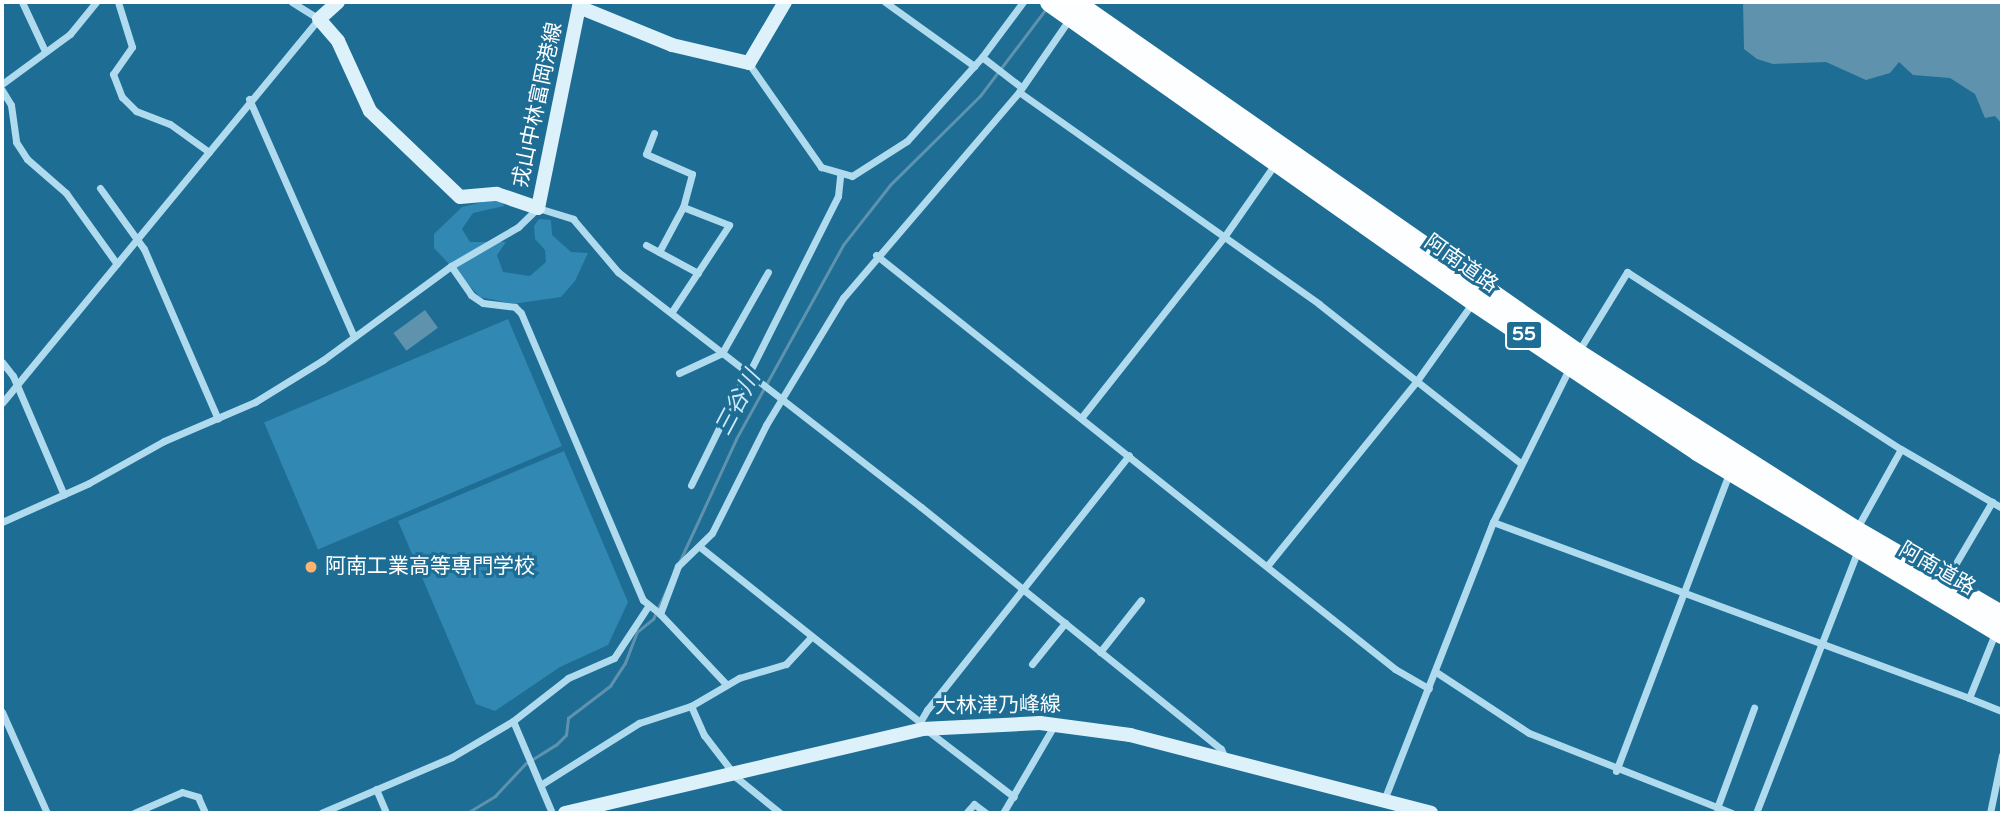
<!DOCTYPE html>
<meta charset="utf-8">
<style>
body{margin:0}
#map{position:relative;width:2004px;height:815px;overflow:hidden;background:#1d6d95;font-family:"Varela Round","Noto Sans JP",sans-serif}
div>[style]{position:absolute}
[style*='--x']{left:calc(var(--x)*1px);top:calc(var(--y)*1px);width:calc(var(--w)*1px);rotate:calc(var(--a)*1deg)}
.green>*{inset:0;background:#3189b3;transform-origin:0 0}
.water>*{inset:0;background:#5f93ad;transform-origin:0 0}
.stream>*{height:2.5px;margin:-1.25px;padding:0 1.25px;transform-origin:1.25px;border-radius:1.25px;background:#5f93ad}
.minor>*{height:7px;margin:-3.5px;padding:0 3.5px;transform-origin:3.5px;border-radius:3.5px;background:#b0dbef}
.secondary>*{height:14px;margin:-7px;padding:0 7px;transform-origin:7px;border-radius:7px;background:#ddf1fb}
.trunk>*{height:19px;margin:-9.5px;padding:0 9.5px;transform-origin:9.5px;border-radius:9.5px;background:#fcfeff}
.dots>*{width:19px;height:19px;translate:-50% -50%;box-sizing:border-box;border:4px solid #1d6d95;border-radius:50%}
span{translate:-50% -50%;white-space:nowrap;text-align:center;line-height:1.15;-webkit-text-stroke:6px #1d6d95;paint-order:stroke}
.shield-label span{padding:2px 5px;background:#1d6d95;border:2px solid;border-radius:5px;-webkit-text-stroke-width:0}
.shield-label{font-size:19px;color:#fff;font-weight:700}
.street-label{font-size:21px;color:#fff}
.poi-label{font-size:21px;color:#fff}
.left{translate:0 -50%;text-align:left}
.water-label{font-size:23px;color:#cdeaf8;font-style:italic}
.frame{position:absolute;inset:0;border:4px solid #fff;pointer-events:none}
</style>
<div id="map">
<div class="green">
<div style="clip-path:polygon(492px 200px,502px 201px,504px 206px,473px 213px,462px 229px,470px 242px,506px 242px,497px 255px,503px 272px,530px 276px,546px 262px,545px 250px,535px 239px,534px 226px,539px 219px,551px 220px,552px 235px,571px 252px,588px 253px,575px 281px,561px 297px,513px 304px,480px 297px,434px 248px,434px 234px,462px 207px)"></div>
<div style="left:508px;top:319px;width:138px;height:265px;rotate:67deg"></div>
<div style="clip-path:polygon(564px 451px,628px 602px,608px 645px,560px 667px,495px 711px,476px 704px,398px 521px)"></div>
</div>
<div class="water">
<div style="clip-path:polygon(1743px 2px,2002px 2px,2002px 124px,1995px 116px,1985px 118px,1975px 94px,1950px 78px,1913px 75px,1899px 62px,1890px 73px,1866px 80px,1826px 62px,1773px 64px,1757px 59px,1744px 49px)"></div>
<div style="left:425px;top:310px;width:22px;height:39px;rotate:54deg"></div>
</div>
<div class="stream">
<div style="--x:467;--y:813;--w:33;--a:-31"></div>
<div style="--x:495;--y:796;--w:44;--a:-46.8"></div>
<div style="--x:525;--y:764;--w:36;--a:-32"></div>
<div style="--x:556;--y:745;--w:14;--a:-45"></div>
<div style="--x:566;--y:735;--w:17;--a:-83"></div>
<div style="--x:568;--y:718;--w:53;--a:-37.3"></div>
<div style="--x:610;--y:686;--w:27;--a:-57"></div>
<div style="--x:625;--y:663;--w:33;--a:-69"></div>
<div style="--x:637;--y:632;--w:21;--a:-39"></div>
<div style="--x:653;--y:619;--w:198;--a:-65.2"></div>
<div style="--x:736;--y:439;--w:222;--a:-61.1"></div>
<div style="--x:843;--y:245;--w:76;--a:-51.9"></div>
<div style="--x:890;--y:185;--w:127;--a:-44.7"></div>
<div style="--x:980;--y:96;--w:108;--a:-52.9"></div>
</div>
<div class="minor">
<div style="--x:22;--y:2;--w:54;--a:64.9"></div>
<div style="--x:118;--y:2;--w:47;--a:72.7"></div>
<div style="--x:132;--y:47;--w:33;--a:125"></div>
<div style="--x:113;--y:74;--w:25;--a:69"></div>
<div style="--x:122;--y:97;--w:20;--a:45"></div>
<div style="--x:136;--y:111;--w:36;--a:21"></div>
<div style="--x:170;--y:124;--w:48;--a:35.7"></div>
<div style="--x:885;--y:2;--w:110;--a:35.7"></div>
<div style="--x:974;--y:66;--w:12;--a:-48"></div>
<div style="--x:749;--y:64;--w:126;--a:55"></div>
<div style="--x:821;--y:167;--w:32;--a:16"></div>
<div style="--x:852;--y:176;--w:65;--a:-32.5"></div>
<div style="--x:907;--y:141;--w:101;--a:-48.2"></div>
<div style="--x:2;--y:84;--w:84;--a:-36.3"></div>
<div style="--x:70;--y:34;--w:41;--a:-50.9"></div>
<div style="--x:1021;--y:87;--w:49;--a:-142.4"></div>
<div style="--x:982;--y:57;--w:69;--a:-53.3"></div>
<div style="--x:2;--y:90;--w:17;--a:59"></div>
<div style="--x:11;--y:105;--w:37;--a:82"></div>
<div style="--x:16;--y:142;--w:20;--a:57"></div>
<div style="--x:27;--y:159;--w:52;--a:41.1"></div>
<div style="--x:66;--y:193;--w:87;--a:54.3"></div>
<div style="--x:1019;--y:92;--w:367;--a:35.2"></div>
<div style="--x:1319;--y:304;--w:255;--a:38.3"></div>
<div style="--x:249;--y:99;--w:260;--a:66.2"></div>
<div style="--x:654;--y:133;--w:22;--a:111"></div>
<div style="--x:646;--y:154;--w:50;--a:23.5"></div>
<div style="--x:692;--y:174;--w:34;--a:105"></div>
<div style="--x:683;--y:207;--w:51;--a:118.1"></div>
<div style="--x:100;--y:188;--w:75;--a:54.2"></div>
<div style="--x:144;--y:249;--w:185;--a:66.5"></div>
<div style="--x:646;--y:245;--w:59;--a:28.3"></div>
<div style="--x:876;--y:255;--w:664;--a:38.58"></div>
<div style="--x:1395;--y:669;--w:39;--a:30"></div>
<div style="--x:451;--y:266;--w:35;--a:55"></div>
<div style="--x:471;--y:295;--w:14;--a:34"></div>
<div style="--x:483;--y:303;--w:32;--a:7"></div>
<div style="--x:515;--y:307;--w:8;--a:45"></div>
<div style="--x:521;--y:313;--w:312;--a:67"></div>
<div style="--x:643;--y:600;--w:22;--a:39"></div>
<div style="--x:673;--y:310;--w:102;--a:-56.6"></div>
<div style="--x:729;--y:225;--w:49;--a:-158.6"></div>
<div style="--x:1578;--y:352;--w:94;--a:-58.5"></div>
<div style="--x:1627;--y:272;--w:326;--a:32.9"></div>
<div style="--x:1901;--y:449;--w:117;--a:30.3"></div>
<div style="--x:2;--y:362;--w:18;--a:52"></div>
<div style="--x:13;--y:376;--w:129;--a:66.8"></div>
<div style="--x:679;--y:373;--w:47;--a:-24.9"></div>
<div style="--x:722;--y:353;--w:93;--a:-60.4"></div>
<div style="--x:748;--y:375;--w:200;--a:-63.3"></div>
<div style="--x:838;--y:196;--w:20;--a:-84"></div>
<div style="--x:2;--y:403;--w:498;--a:-50.5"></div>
<div style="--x:319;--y:19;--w:32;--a:-148"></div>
<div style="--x:1081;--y:418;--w:231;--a:-51.7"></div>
<div style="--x:1224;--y:237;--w:89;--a:-55.1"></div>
<div style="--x:691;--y:485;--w:125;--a:-63.8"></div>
<div style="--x:2;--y:522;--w:95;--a:-24.1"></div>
<div style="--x:89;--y:483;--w:86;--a:-29.2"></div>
<div style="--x:164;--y:441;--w:99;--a:-23.2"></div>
<div style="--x:255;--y:402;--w:80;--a:-31.7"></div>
<div style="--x:323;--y:360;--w:159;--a:-36.3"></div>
<div style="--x:451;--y:266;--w:78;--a:-30.2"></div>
<div style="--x:518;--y:227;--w:28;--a:-44"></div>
<div style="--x:538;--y:208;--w:37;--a:17"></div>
<div style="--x:573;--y:219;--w:70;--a:49.7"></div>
<div style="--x:618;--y:272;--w:383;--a:37.8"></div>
<div style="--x:921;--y:507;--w:385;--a:38.9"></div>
<div style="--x:1221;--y:749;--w:10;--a:66"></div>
<div style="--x:1493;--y:522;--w:507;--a:20.29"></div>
<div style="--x:1969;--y:698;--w:72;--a:-68.1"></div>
<div style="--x:1857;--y:528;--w:90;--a:-60.9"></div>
<div style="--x:700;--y:547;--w:281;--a:38.5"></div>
<div style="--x:1267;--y:566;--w:237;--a:-51"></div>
<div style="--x:1416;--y:382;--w:98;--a:-54.5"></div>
<div style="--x:1946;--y:580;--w:91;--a:-59.5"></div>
<div style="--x:1100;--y:652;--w:66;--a:-51.7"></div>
<div style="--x:1032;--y:664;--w:53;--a:-51.2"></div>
<div style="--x:1436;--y:672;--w:111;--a:33.3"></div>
<div style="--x:1529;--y:733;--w:218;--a:21.5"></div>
<div style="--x:726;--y:684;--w:96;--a:-133.3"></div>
<div style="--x:660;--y:614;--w:51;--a:-69.4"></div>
<div style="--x:678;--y:566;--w:47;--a:-44.1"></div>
<div style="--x:712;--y:533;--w:121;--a:-63.4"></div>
<div style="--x:766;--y:425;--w:149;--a:-58.8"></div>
<div style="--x:843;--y:298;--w:271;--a:-49.5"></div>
<div style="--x:1019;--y:92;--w:90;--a:-55.4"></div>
<div style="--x:1969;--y:698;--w:35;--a:22"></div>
<div style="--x:691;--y:706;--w:32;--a:66"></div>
<div style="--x:704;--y:735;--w:54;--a:52.5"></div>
<div style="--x:737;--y:778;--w:55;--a:39.1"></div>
<div style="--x:2;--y:712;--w:111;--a:66"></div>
<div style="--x:513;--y:721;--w:100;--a:67"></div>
<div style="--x:922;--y:729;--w:7;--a:-106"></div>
<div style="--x:920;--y:722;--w:14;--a:-60"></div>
<div style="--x:927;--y:710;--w:325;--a:-51.6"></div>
<div style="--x:928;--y:731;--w:108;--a:37.5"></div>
<div style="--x:1616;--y:771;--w:319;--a:-69.2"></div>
<div style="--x:542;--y:784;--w:115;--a:-32.2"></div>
<div style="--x:639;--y:723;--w:55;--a:-18.1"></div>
<div style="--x:691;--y:706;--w:56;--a:-30.3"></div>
<div style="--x:739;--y:678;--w:49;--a:-16.6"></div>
<div style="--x:786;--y:664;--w:37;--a:-47"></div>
<div style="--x:376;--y:789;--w:26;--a:67"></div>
<div style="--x:1384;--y:800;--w:299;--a:-68.6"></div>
<div style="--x:1493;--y:522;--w:171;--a:-63.6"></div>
<div style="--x:1717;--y:808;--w:107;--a:-69.7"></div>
<div style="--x:134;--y:813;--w:52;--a:-23.6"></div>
<div style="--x:182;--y:792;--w:17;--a:17"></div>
<div style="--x:198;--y:797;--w:17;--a:66"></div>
<div style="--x:321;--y:813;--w:142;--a:-23.1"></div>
<div style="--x:452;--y:757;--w:71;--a:-30.5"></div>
<div style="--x:513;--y:721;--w:70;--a:-38"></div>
<div style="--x:568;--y:678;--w:50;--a:-23.5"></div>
<div style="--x:614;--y:658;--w:60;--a:-56.6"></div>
<div style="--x:966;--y:813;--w:12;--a:-48"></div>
<div style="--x:974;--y:804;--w:15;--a:37"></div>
<div style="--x:1003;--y:813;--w:103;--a:-59.7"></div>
<div style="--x:1756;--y:813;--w:282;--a:-68.8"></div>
<div style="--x:1990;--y:813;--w:59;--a:-78.3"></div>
</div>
<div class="secondary">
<div style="--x:338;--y:2;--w:25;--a:138"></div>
<div style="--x:319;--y:19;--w:29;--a:49"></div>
<div style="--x:338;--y:41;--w:77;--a:65.4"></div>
<div style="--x:370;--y:111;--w:124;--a:43.7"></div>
<div style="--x:460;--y:197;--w:37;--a:-5"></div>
<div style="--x:497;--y:194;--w:43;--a:18.9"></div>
<div style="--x:538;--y:208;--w:205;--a:-78.5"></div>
<div style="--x:579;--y:7;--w:100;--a:22.2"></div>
<div style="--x:672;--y:45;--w:79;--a:13.2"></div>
<div style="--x:749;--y:63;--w:71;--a:-59.5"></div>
<div style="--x:565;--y:813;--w:367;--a:-13.2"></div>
<div style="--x:922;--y:729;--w:118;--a:-2.9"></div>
<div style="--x:1040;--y:723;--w:91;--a:7.6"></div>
<div style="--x:1130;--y:735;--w:311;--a:14.5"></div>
</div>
<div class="trunk">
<div style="--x:1049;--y:2;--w:519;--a:35.19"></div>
<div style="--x:1473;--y:301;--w:270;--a:33.8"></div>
<div style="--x:1697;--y:451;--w:356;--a:31"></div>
<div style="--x:1075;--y:2;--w:613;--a:34.91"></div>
<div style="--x:1578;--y:353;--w:330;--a:32.5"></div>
<div style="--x:1856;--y:530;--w:169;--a:30.2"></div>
</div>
<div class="dots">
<div style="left:311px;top:567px;background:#feb46e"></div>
</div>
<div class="shield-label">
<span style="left:1524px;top:335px">55</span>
</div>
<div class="street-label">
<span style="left:538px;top:105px;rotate:-78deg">戎山中林富岡港線</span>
<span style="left:1461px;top:264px;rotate:35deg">阿南道路</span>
<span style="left:1937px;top:569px;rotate:30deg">阿南道路</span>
<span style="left:998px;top:706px;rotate:-1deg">大林津乃峰線</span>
</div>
<div class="poi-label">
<span class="left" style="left:325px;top:567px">阿南工業高等専門学校</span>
</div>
<div class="water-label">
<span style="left:738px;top:403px;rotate:-62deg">三谷川</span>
</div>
<div class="frame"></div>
</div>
